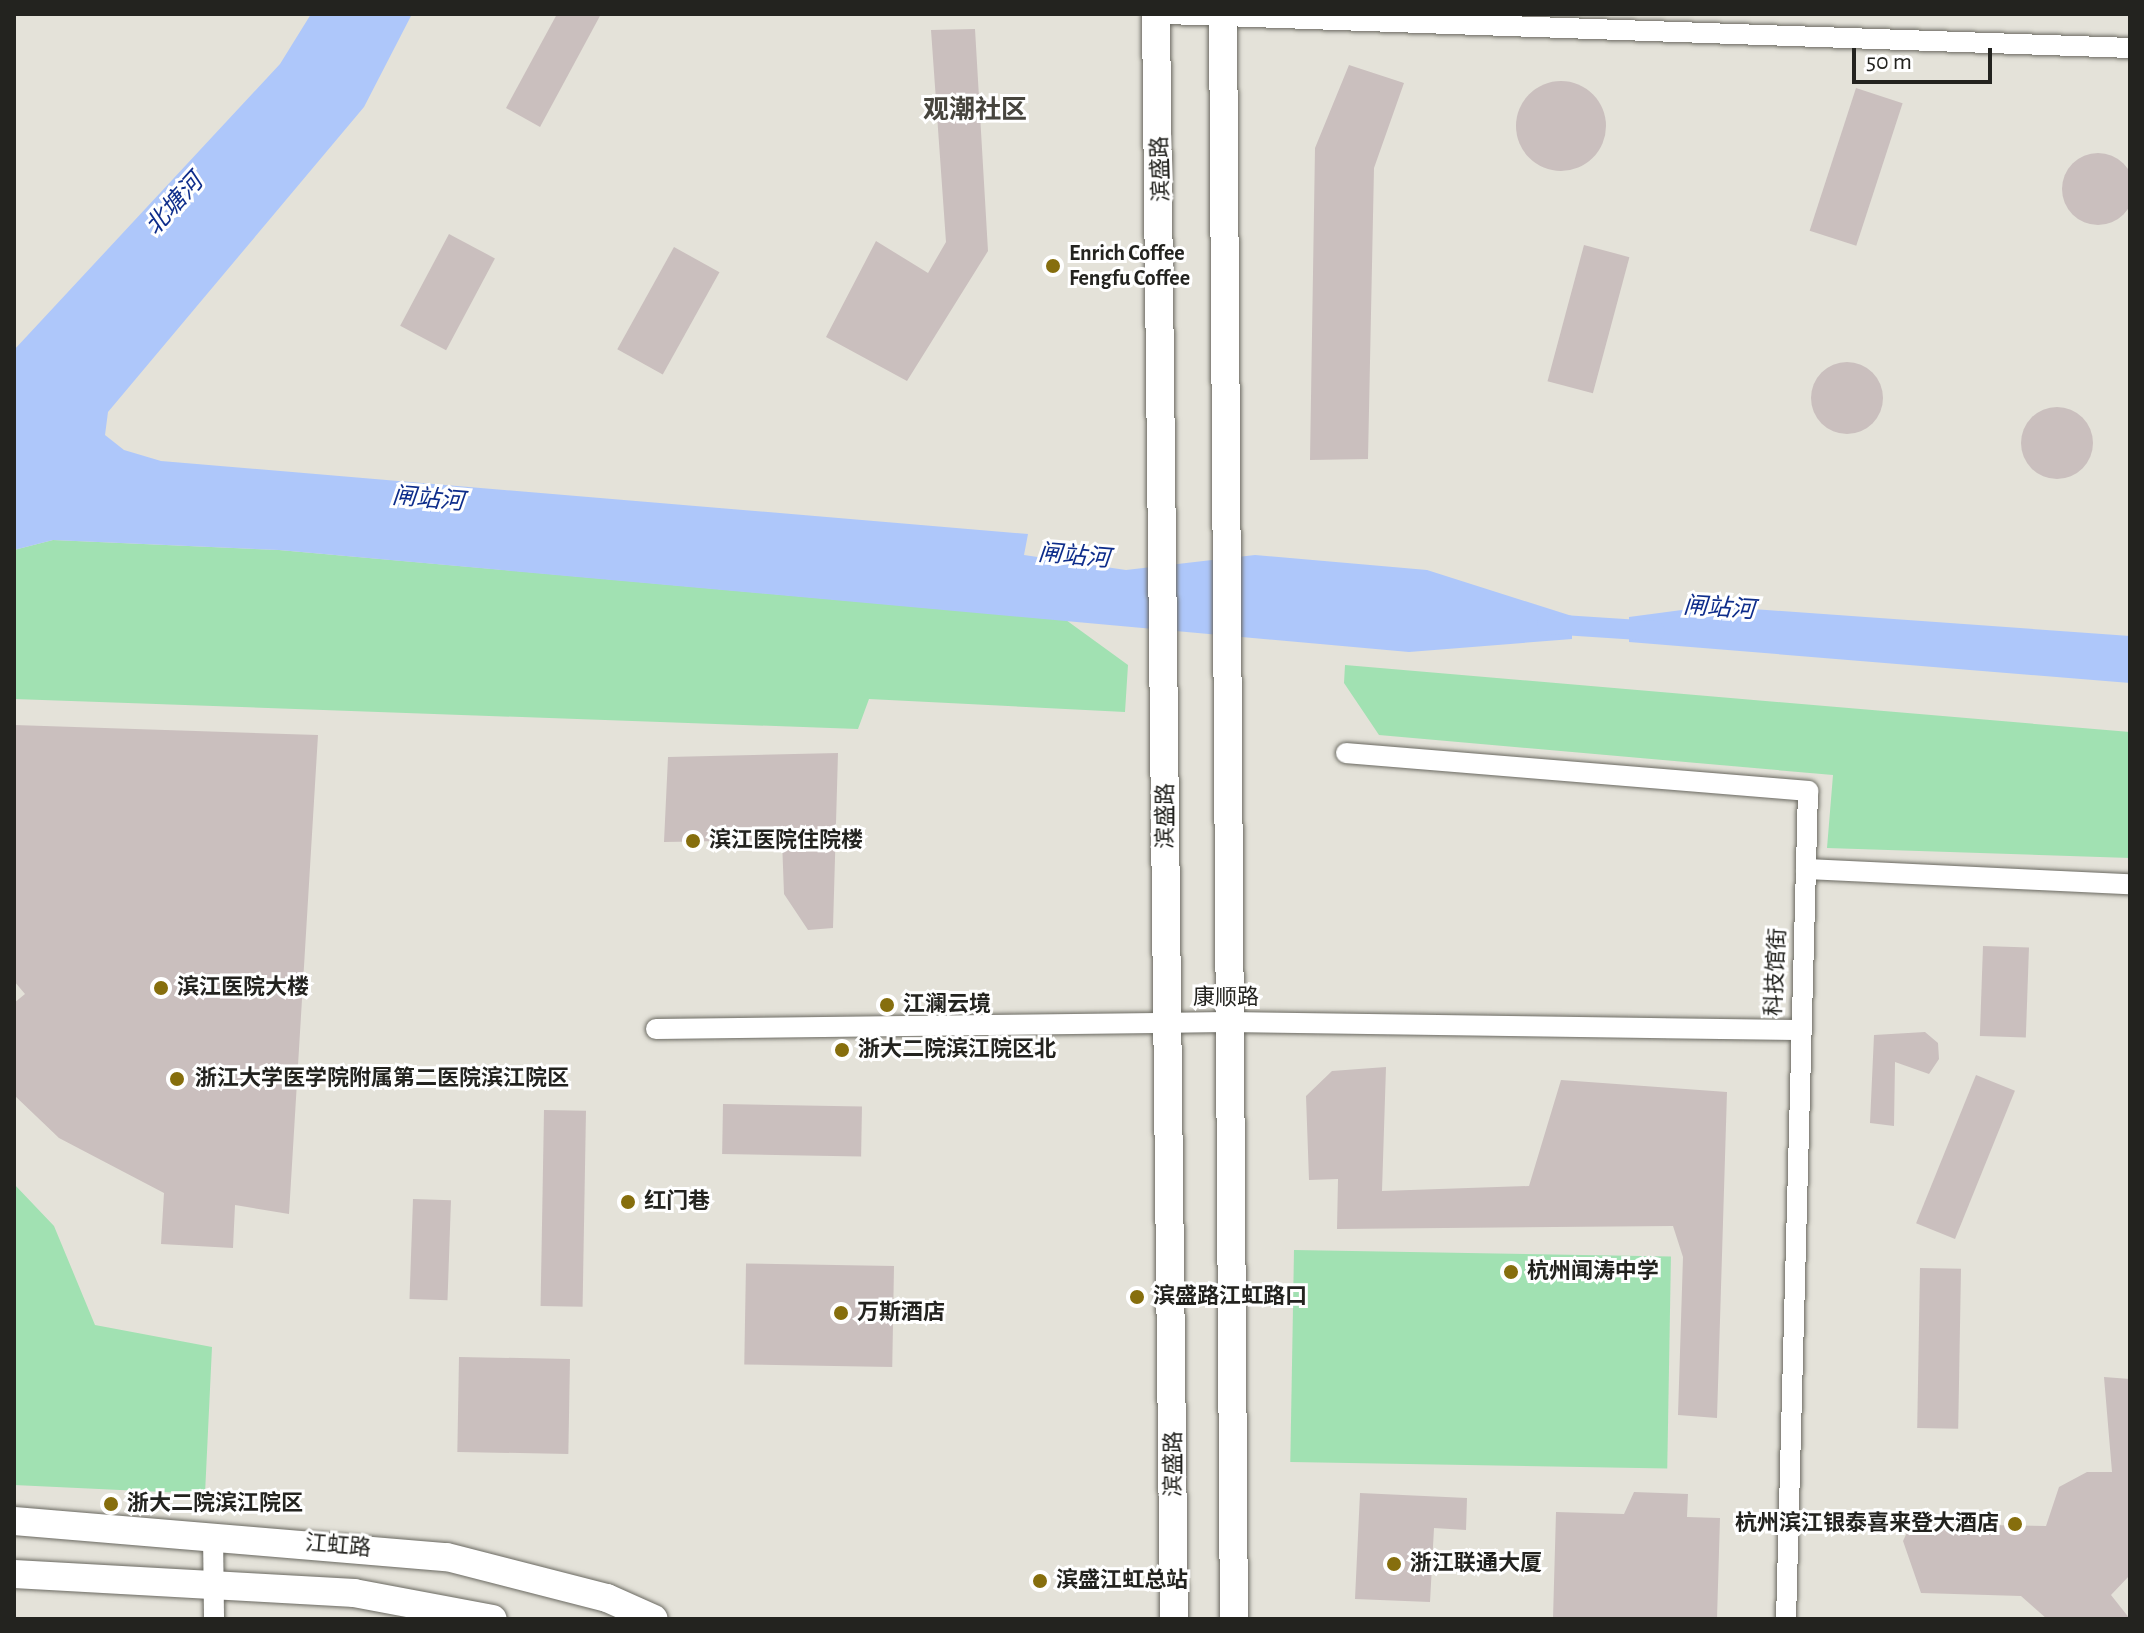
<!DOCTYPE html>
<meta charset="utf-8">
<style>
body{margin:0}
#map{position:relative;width:2144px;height:1633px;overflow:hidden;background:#e4e2d9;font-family:"Alegreya Sans","Noto Sans SC",sans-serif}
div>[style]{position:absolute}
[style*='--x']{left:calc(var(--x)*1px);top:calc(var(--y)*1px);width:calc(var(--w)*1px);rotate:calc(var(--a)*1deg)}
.green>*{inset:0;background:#a1e1b2;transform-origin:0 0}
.water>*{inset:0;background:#aec7fa}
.canal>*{height:20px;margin:-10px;padding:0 10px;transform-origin:10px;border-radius:10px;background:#aec7fa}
.building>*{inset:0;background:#cabfbe;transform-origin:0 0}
.round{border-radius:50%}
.roads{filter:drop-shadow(0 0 2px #6a6961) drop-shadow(0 0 2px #6a6961)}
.street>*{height:20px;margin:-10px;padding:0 10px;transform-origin:10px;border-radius:10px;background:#fff}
.secondary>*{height:28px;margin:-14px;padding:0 14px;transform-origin:14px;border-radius:14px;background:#fff}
.dots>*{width:22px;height:22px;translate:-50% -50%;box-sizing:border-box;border:4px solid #fff;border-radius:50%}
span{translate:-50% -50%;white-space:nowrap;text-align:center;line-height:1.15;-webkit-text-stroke:6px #fff;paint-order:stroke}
.street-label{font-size:22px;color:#23231f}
.poi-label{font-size:22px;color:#23231f;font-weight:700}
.left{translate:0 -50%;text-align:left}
.right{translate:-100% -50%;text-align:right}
.water-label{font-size:24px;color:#0e2d8b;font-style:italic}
.quarter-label{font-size:26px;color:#47453e;font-weight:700}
.frame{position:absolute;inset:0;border:16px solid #23231f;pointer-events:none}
.scale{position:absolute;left:1852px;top:48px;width:140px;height:36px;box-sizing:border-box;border:4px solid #23231f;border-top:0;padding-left:10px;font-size:24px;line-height:28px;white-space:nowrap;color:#23231f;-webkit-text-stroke:6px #fff;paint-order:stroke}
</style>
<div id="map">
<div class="green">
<div style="clip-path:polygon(53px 540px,279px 550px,1066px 620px,1128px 665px,1125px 712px,869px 699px,858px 729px,14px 699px,14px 550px)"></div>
<div style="clip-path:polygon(1345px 665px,2130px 732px,2130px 858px,1827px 848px,1833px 775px,1379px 735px,1344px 683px)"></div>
<div style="clip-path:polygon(14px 1184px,54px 1226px,95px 1325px,212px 1347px,205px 1494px,14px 1485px)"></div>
<div style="left:1294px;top:1250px;width:377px;height:212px;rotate:1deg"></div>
</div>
<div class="water">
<div style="clip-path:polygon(311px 14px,412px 14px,364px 107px,108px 412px,105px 435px,124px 450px,161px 461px,1028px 534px,1024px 555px,1126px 570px,1255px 555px,1427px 570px,1572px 616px,1572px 639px,1409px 652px,279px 550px,53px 540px,14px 550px,14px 350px,280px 64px)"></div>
<div style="clip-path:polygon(1712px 606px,2130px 636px,2130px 683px,1629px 642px,1629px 617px)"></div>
</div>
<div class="canal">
<div style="--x:1547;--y:624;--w:108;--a:3.7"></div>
</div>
<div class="building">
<div style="clip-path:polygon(557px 14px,601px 14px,540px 127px,506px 108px)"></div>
<div style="clip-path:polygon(975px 29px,988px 251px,907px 381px,826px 337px,876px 241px,928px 273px,946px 242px,931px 30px)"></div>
<div style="clip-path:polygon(1349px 65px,1404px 83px,1374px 168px,1368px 459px,1310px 460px,1315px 148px)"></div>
<div class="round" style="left:1516px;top:81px;width:90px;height:90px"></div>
<div style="left:1856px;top:88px;width:49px;height:150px;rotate:18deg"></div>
<div class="round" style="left:2062px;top:153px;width:72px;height:72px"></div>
<div style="left:449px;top:234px;width:52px;height:104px;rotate:28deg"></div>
<div style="left:1584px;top:245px;width:47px;height:141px;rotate:15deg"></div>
<div style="left:674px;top:247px;width:52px;height:117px;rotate:29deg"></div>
<div class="round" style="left:1811px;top:362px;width:72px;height:72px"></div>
<div class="round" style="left:2021px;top:407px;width:72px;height:72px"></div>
<div style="clip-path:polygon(14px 725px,318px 735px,289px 1214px,235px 1205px,233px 1248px,161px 1244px,164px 1193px,59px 1138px,14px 1095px,14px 1003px,25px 994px,14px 981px)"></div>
<div style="clip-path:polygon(838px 753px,833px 928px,808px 930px,784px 894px,782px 840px,664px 842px,668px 757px)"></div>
<div style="left:1983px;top:946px;width:46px;height:90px;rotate:2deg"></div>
<div style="clip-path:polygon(1925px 1032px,1938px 1043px,1939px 1059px,1929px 1074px,1895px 1062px,1894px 1126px,1870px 1123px,1874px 1035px)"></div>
<div style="clip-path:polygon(1386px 1067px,1382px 1191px,1529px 1186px,1561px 1080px,1727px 1092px,1717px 1418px,1678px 1415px,1683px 1257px,1673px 1226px,1337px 1229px,1338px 1179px,1309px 1180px,1306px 1096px,1332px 1071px)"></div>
<div style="left:1976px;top:1075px;width:42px;height:160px;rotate:22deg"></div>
<div style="left:723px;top:1104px;width:139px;height:50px;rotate:1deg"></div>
<div style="left:544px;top:1110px;width:42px;height:196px;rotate:1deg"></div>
<div style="left:413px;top:1199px;width:38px;height:100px;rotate:2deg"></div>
<div style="left:894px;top:1266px;width:101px;height:148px;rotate:91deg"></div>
<div style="left:1920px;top:1268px;width:41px;height:160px;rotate:1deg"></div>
<div style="left:459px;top:1357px;width:111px;height:95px;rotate:1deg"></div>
<div style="clip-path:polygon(2104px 1377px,2130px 1379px,2130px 1575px,2111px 1595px,2130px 1619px,2047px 1619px,2021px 1596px,1921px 1593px,1903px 1541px,1911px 1524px,2046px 1526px,2059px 1487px,2087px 1472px,2112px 1472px)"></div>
<div style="clip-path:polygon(1634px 1492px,1688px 1494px,1687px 1517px,1720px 1518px,1717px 1619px,1553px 1619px,1556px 1512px,1624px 1514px)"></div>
<div style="clip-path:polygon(1360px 1493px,1467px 1498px,1466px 1530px,1434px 1528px,1430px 1602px,1355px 1599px)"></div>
</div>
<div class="roads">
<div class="street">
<div style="--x:1167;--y:14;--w:964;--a:2.02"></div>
<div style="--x:1346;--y:753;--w:464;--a:4.7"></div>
<div style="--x:1808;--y:791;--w:828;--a:91.52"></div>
<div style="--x:1806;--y:869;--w:324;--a:2.7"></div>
<div style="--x:656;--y:1029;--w:571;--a:-0.7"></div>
<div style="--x:1227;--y:1022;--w:569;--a:0.81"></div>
<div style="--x:213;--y:1534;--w:85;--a:89.3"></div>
</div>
<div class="secondary">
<div style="--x:1156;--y:14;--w:1605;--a:89.36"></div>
<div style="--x:1223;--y:14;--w:1605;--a:89.61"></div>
<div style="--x:14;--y:1521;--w:434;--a:4.8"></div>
<div style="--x:447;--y:1557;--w:165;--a:14.4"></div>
<div style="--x:607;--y:1598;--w:51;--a:24.1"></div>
<div style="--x:14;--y:1574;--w:341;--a:3.2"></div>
<div style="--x:354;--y:1593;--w:141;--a:10.6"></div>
</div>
</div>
<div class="dots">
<div style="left:1053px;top:266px;background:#866e0d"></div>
<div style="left:693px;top:841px;background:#866e0d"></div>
<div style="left:161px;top:988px;background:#866e0d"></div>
<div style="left:887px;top:1005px;background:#866e0d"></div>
<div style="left:842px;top:1050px;background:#866e0d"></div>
<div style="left:177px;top:1079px;background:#866e0d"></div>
<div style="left:628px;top:1202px;background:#866e0d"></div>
<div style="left:1511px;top:1272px;background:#866e0d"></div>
<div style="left:1137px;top:1297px;background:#866e0d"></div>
<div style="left:841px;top:1313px;background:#866e0d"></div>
<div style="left:111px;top:1504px;background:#866e0d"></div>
<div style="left:2015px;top:1524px;background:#866e0d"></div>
<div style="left:1394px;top:1564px;background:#866e0d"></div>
<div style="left:1040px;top:1581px;background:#866e0d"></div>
</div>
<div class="street-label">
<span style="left:1161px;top:169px;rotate:-92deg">滨盛路</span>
<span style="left:1166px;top:816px;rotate:-90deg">滨盛路</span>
<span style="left:1776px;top:972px;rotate:-87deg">科技馆街</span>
<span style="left:1226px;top:998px">康顺路</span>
<span style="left:1174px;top:1464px;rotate:-90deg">滨盛路</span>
<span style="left:338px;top:1546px;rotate:5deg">江虹路</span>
</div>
<div class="poi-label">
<span class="left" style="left:1069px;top:266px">Enrich Coffee<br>Fengfu Coffee</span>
<span class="left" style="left:709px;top:841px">滨江医院住院楼</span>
<span class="left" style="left:177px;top:988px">滨江医院大楼</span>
<span class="left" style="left:903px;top:1005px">江澜云境</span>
<span class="left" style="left:858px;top:1050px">浙大二院滨江院区北</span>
<span class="left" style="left:195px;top:1079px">浙江大学医学院附属第二医院滨江院区</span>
<span class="left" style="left:644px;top:1202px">红门巷</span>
<span class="left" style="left:1527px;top:1272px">杭州闻涛中学</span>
<span class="left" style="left:1153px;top:1297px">滨盛路江虹路口</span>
<span class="left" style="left:857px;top:1313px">万斯酒店</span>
<span class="left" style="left:127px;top:1504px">浙大二院滨江院区</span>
<span class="right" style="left:1999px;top:1524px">杭州滨江银泰喜来登大酒店</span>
<span class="left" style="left:1410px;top:1564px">浙江联通大厦</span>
<span class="left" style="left:1056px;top:1581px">滨盛江虹总站</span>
</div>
<div class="water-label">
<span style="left:175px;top:205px;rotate:-48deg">北塘河</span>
<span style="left:428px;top:500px;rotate:5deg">闸站河</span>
<span style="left:1074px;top:557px;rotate:5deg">闸站河</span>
<span style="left:1719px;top:609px;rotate:4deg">闸站河</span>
</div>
<div class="quarter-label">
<span style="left:975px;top:111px">观潮社区</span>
</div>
<div class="frame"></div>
<div class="scale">50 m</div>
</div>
